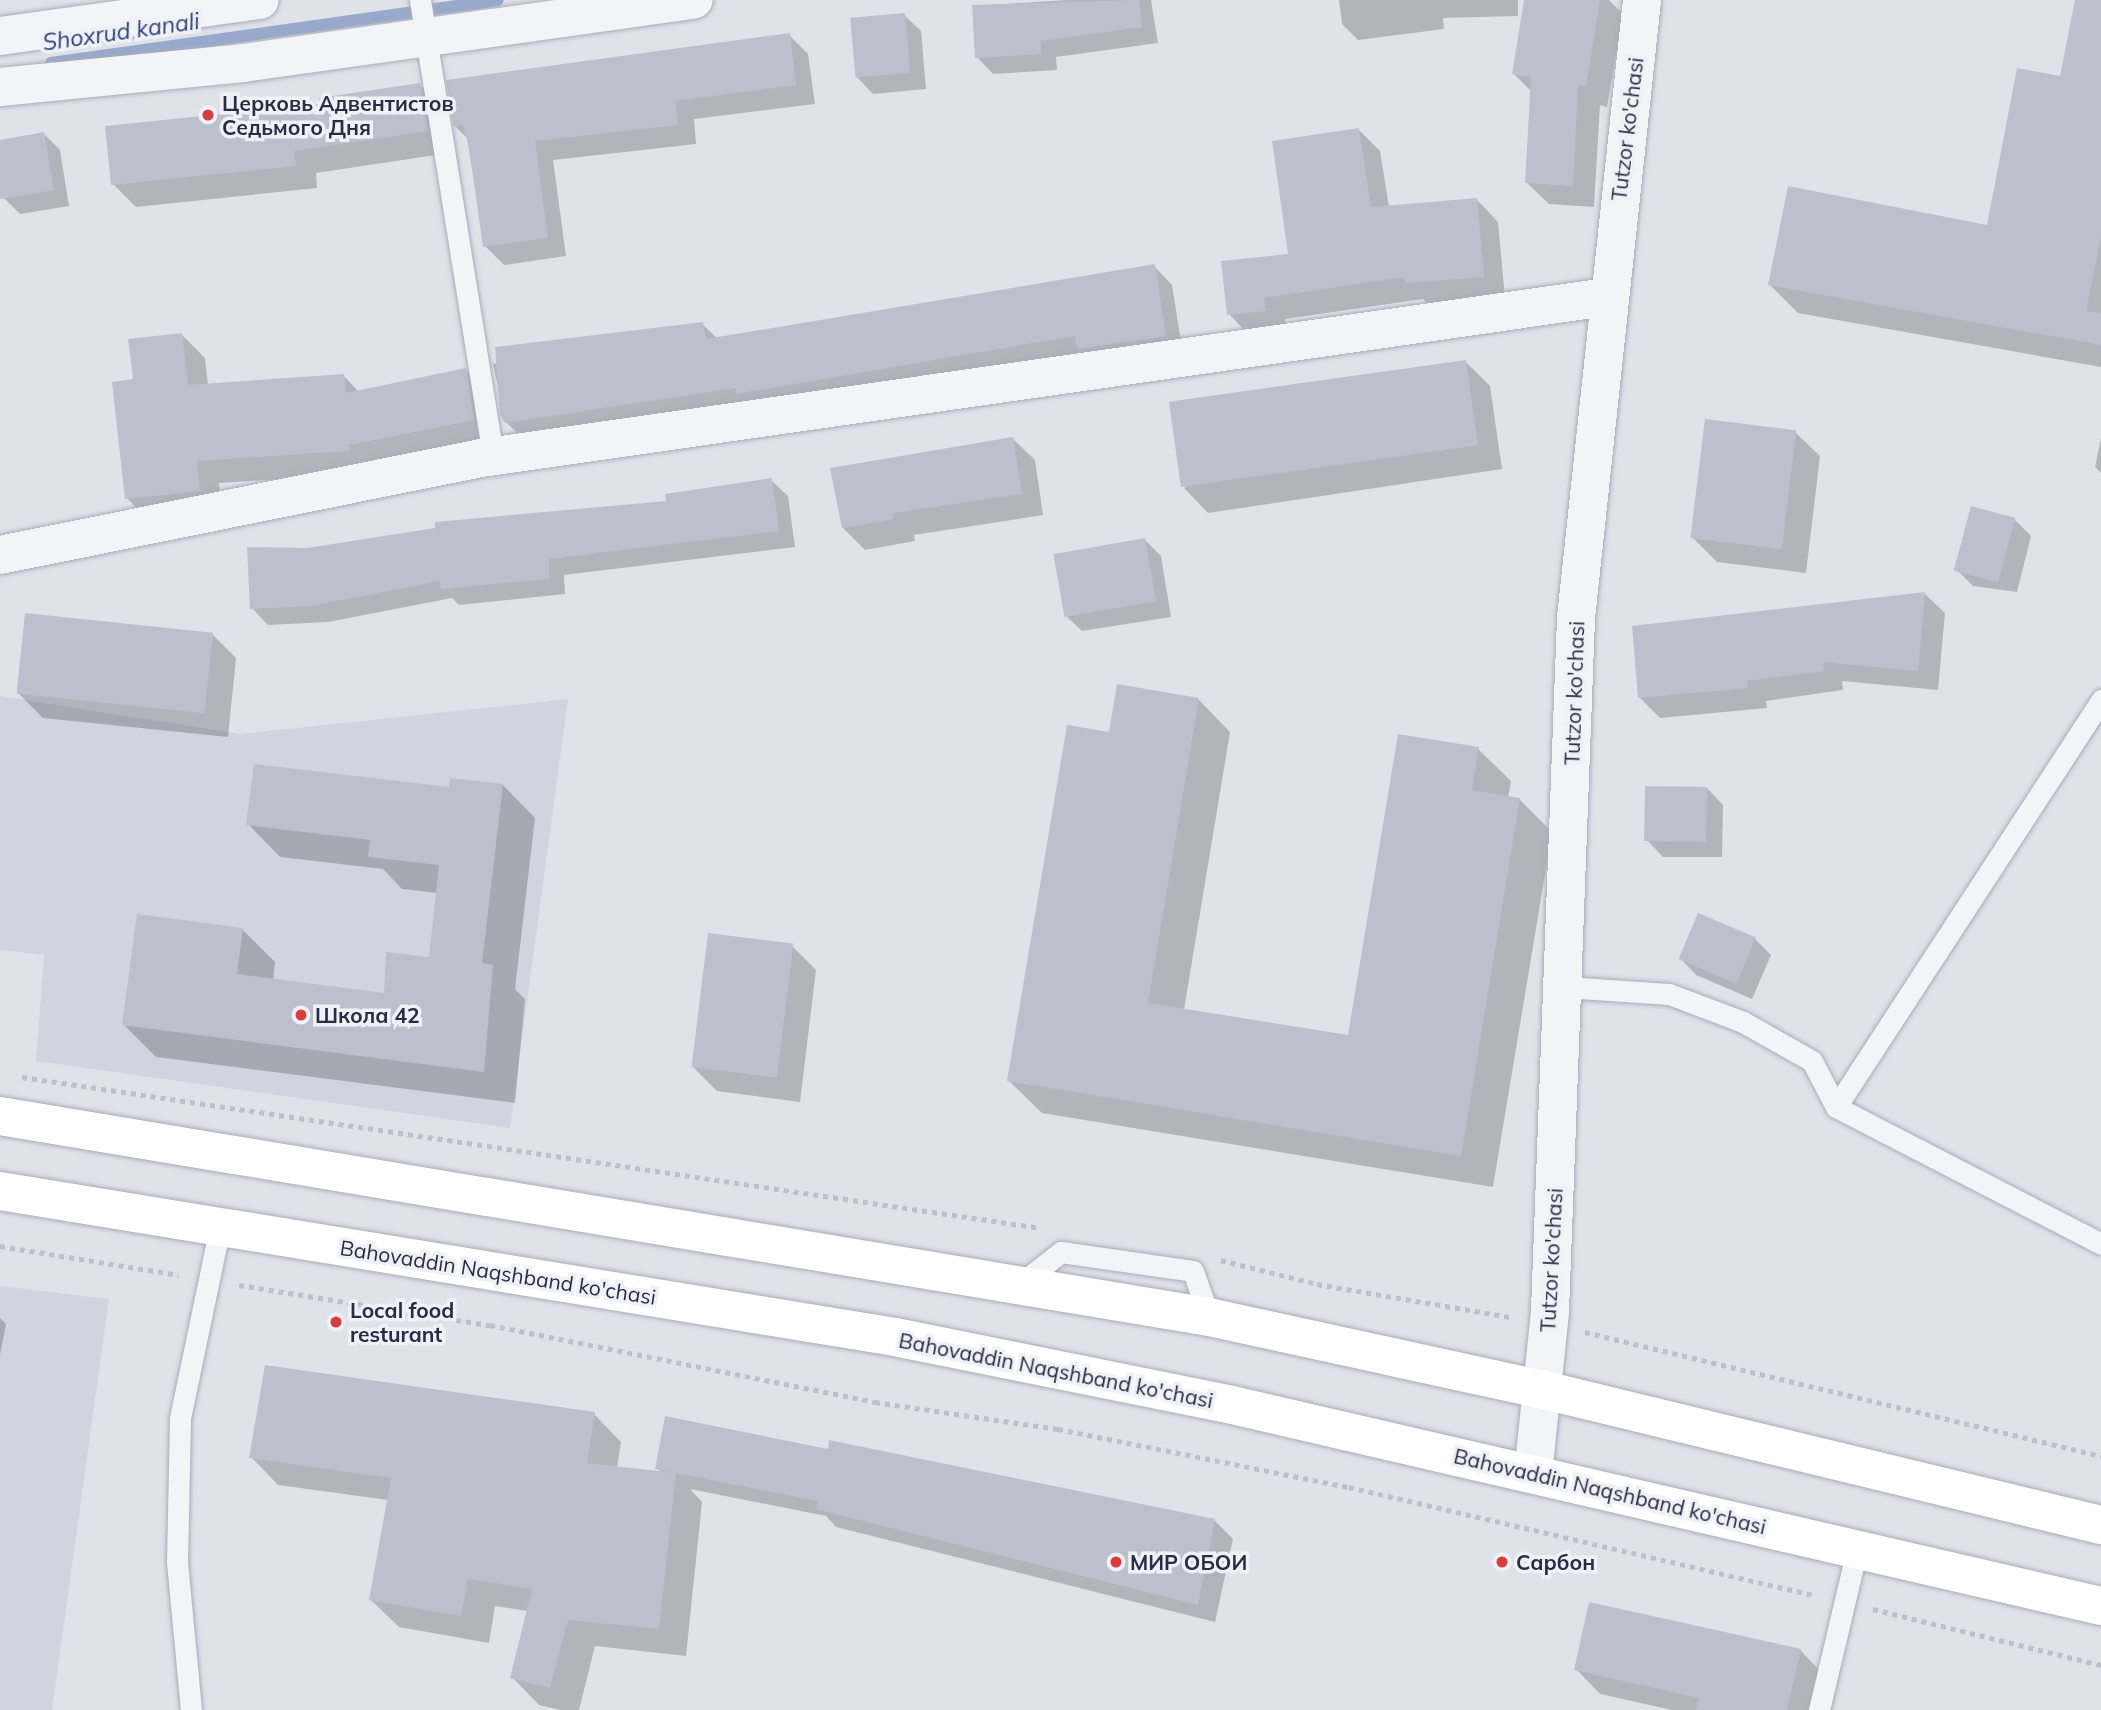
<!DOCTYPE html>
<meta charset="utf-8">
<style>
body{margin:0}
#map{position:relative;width:2101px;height:1710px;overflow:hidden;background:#e0e2ea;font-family:Mulish,sans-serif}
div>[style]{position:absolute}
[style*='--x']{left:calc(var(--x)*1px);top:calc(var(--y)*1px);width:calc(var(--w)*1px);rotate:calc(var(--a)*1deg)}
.built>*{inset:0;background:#d1d4df}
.shadow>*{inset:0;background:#0003}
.stream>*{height:12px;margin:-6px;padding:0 6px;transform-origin:6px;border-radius:6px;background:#98a9cc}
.building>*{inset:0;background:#bcc0cd;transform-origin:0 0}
.path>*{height:4.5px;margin-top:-2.25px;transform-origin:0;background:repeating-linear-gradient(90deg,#bec0c9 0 5px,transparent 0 10px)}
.roads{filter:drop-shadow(0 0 2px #a8acb8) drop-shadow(0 0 2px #a8acb8)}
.lane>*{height:21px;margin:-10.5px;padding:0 10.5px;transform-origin:10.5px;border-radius:10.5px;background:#f3f4f8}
.street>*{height:38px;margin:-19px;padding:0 19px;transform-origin:19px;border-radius:19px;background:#f3f4f8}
.secondary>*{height:38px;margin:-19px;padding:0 19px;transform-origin:19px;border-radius:19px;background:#fff}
.dots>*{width:19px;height:19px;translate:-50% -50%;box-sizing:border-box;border:4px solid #eff1f7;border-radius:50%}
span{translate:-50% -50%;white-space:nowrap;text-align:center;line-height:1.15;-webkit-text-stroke:7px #eff1f7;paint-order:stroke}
.poi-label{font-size:21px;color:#272d42;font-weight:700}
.left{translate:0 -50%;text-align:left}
.street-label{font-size:21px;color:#272d42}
.water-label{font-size:23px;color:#2e4479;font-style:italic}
</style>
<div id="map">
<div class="built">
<div style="clip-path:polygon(0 696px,241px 734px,568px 699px,510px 1128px,36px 1061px,44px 955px,0 950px)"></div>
<div style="clip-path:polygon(0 1286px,109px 1299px,52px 1710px,0 1710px)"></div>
</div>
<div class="shadow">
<div style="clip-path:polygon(1067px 0,1151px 0,1158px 43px,1056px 57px,1057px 70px,993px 74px,977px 57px,974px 6px)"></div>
<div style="clip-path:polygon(1339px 0,1518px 0,1518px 16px,1443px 18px,1444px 29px,1358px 40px,1342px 24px)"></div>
<div style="clip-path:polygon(1526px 0,1609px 0,1623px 14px,1607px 107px,1600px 105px,1594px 207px,1549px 204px,1527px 183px,1532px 92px,1514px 74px)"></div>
<div style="clip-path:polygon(2077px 0,2101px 0,2101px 367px,1798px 313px,1770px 285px,1988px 227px,2061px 78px)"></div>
<div style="clip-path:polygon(904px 15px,921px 31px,926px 89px,873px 94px,857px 77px)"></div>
<div style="clip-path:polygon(789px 35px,808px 54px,815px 104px,694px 119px,696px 144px,553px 160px,566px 256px,504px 265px,485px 246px,467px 138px,455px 126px)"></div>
<div style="clip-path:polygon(419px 85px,442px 107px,449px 153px,316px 173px,317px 188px,136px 207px,113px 184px)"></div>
<div style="clip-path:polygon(1359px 130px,1380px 151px,1389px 207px,1477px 200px,1498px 222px,1505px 298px,1428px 304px,1423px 299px,1285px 319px,1286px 332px,1250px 336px,1229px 314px,1290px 256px)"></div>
<div style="clip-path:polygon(44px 134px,60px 150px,69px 206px,20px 214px,4px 198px,0 141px)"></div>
<div style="clip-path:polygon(1154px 266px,1172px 285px,1183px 354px,524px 440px,506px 422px,493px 364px,702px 324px,718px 339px)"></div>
<div style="clip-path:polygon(182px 335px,205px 358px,208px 385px,344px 376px,359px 392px,465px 370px,488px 393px,496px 443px,371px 473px,219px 483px,222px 513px,149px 521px,127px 498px,135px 380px)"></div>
<div style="clip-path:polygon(1466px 362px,1490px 386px,1502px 469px,1208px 513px,1184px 488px,1314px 392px,1313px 383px)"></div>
<div style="clip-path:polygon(1795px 432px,1820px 456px,1806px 573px,1717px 562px,1692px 537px)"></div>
<div style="clip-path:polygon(2101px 438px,2101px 473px,2095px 467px)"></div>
<div style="clip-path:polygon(1013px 439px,1035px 460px,1043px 515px,914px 535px,915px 541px,865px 550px,843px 528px)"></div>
<div style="clip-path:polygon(771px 480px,788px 496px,795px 547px,564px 575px,565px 594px,459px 605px,452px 598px,328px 622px,268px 625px,252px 608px,308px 549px,668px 502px)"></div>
<div style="clip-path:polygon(2014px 519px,2031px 536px,2017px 592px,1973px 586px,1957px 570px)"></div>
<div style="clip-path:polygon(1145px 540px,1161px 556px,1171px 617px,1082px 631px,1065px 615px)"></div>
<div style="clip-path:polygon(1925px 594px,1945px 613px,1938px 690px,1842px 681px,1843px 690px,1766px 701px,1767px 708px,1660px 718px,1640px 698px)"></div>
<div style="clip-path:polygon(212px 634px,236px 658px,228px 737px,43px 718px,18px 693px)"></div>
<div style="clip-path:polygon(1198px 699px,1230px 732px,1184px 1010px,1349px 1037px,1478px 749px,1511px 781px,1508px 798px,1520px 800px,1552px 832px,1493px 1187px,1042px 1113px,1009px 1081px)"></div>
<div style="clip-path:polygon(503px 785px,535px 818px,515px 989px,525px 999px,515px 1103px,156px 1057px,124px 1025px,243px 930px,275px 962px,273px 980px,386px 995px,430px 959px,438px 893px,402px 889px,383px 869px,280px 857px,248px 824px)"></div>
<div style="clip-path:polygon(1707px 788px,1723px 805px,1722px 857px,1663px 857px,1647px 840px)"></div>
<div style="clip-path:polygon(1755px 939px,1771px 955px,1752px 999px,1696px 975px,1680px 958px)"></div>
<div style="clip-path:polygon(792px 946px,816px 970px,800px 1102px,717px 1091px,693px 1067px)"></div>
<div style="clip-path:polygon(0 1318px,6px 1324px,0 1355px)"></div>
<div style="clip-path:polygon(594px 1414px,621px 1442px,617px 1468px,662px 1473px,657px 1468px,829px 1451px,1215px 1521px,1233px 1539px,1215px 1622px,836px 1527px,826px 1516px,690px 1489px,702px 1502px,686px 1656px,595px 1646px,579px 1710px,561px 1710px,539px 1705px,512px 1677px,528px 1611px,495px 1606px,489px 1643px,399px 1627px,371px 1600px,388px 1500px,278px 1485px,251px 1457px)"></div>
<div style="clip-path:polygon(1800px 1650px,1824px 1675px,1817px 1710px,1672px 1710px,1600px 1694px,1576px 1669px)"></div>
</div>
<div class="stream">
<div style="--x:51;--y:63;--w:451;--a:-8"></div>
</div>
<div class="building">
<div style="clip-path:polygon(1139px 0,1142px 27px,1041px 41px,1041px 54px,975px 58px,972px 5px)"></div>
<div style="clip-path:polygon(1524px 0,1600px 0,1586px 86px,1578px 85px,1573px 186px,1525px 183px,1531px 77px,1512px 74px)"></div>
<div style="clip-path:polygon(2075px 0,2101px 0,2101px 237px,2086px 311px,2101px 313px,2101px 345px,1768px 285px,1788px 186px,1987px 225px,2017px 68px,2060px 76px)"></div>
<div style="left:905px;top:13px;width:60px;height:55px;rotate:85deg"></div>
<div style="clip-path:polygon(790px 33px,796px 85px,675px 101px,678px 125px,535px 141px,548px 238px,483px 247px,469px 147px,463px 125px,454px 127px,446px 80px)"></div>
<div style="clip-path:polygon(420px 83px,428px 131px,294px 151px,296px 166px,111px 185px,105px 126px,320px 104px,319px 98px)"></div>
<div style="clip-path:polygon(1359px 128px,1371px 207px,1477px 198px,1484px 277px,1405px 283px,1404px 277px,1264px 298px,1266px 311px,1227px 315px,1221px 261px,1288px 254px,1272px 141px)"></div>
<div style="clip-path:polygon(44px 132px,54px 190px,0 199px,0 140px)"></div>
<div style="clip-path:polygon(1155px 264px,1166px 336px,1077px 349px,1075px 336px,736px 394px,736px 388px,505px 423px,500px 415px,495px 347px,703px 322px,706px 339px)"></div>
<div style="clip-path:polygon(182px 333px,188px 385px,344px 374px,346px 393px,466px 368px,474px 420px,349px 445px,349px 451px,197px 461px,200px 491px,125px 499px,112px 382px,133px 379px,128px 339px)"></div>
<div style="left:1466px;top:360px;width:86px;height:300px;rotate:82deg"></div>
<div style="left:1705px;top:419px;width:92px;height:120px;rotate:7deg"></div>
<div style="clip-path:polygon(1013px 437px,1022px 494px,893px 513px,894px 519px,842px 528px,830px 468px)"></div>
<div style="clip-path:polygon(772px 478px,779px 531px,549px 559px,549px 579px,441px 589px,440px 581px,310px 606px,250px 609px,247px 547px,307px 548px,435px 528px,435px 522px,666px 501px,665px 494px)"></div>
<div style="left:1971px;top:506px;width:46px;height:67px;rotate:15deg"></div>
<div style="left:1145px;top:538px;width:64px;height:93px;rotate:80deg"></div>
<div style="clip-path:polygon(1925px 592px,1918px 671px,1823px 662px,1824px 671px,1747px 681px,1748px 688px,1638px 698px,1632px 626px)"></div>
<div style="left:25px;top:613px;width:189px;height:81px;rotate:6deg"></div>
<div style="clip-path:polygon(1117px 684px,1199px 698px,1148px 1003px,1348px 1035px,1398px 734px,1479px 747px,1472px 790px,1520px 798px,1461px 1156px,1007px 1081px,1067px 725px,1109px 732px)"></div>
<div style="clip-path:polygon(254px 764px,449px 787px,450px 778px,503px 784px,482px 963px,493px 965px,484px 1072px,122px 1025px,137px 914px,243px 928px,237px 974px,384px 993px,386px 952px,429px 957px,439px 865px,368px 857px,370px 840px,246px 825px)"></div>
<div style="left:1645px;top:786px;width:62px;height:55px;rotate:1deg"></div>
<div style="left:1698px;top:913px;width:63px;height:50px;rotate:23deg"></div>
<div style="left:708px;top:933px;width:86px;height:135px;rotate:7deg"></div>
<div style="clip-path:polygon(265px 1365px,595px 1412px,587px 1463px,676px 1473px,659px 1629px,568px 1620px,550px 1688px,510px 1678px,532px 1589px,468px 1579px,461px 1616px,369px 1600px,391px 1478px,249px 1458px)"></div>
<div style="clip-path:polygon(665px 1416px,828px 1449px,829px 1440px,1215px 1519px,1198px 1605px,816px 1509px,818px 1501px,655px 1469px)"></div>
<div style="clip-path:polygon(1589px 1602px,1801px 1649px,1787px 1710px,1696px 1710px,1699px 1698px,1574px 1670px)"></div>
</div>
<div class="path">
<div style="--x:22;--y:1077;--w:1030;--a:8.43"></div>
<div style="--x:0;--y:1246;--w:181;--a:9.2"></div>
<div style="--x:1221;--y:1260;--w:99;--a:14"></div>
<div style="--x:1317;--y:1284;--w:197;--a:9.7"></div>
<div style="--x:239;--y:1285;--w:254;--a:9.1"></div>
<div style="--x:490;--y:1325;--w:393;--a:11.3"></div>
<div style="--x:875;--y:1402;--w:185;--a:8.4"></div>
<div style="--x:1058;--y:1429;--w:297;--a:11.3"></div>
<div style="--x:1349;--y:1487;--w:480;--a:13.1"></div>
<div style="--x:1585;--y:1332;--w:531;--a:13.51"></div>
<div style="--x:1873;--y:1609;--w:235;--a:13.8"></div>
</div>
<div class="roads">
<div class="lane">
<div style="--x:420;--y:0;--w:463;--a:80.9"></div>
<div style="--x:1565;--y:987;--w:104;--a:3.9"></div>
<div style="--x:1669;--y:994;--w:79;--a:20.7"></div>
<div style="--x:1743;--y:1022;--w:79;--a:29.5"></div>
<div style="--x:1812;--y:1061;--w:52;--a:62.4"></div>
<div style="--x:1836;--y:1107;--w:486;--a:-56.9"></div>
<div style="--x:1836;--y:1107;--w:298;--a:27.3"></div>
<div style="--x:1020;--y:1284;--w:52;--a:-38"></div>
<div style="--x:1061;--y:1252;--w:133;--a:8.2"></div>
<div style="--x:1193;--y:1271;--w:49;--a:70.8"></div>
<div style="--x:191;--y:1710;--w:149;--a:-95.4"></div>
<div style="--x:177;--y:1562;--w:144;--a:-88.8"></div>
<div style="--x:180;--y:1418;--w:196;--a:-78.2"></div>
<div style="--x:1819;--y:1710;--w:165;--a:-76.7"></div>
</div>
<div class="street">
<div style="--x:0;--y:36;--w:262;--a:-7.9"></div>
<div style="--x:0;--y:87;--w:244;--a:-5.6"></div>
<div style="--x:243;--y:63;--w:455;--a:-8"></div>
<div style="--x:0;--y:555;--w:491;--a:-11.4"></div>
<div style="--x:481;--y:458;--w:1137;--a:-8.14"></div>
<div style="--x:1533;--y:1474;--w:164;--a:-84"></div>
<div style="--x:1550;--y:1311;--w:693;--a:-87.85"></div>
<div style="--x:1576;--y:618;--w:622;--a:-83.9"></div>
</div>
<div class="secondary">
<div style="--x:0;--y:1116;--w:1226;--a:9.44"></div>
<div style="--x:1209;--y:1317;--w:339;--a:12.3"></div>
<div style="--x:1540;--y:1389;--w:577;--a:13.63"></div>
<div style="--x:0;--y:1191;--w:907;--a:9.26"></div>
<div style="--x:895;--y:1337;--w:340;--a:11.4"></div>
<div style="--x:1228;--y:1404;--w:896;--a:13.03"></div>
</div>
</div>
<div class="dots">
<div style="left:208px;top:115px;background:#d83d3c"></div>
<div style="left:301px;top:1015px;background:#d83d3c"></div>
<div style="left:336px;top:1322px;background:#d83d3c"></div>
<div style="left:1116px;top:1562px;background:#d83d3c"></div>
<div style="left:1502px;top:1562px;background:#d83d3c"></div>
</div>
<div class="poi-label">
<span class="left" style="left:222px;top:115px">Церковь Адвентистов<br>Седьмого Дня</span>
<span class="left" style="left:315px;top:1015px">Школа 42</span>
<span class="left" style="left:350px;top:1322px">Local food<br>resturant</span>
<span class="left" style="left:1130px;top:1562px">МИР ОБОИ</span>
<span class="left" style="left:1516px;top:1562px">Сарбон</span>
</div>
<div class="street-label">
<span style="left:1627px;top:129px;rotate:-83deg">Tutzor ko'chasi</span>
<span style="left:1574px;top:693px;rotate:-88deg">Tutzor ko'chasi</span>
<span style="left:1551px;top:1260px;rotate:-87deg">Tutzor ko'chasi</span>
<span style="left:498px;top:1272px;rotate:9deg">Bahovaddin Naqshband ko'chasi</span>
<span style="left:1056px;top:1370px;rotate:11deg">Bahovaddin Naqshband ko'chasi</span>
<span style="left:1610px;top:1491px;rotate:13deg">Bahovaddin Naqshband ko'chasi</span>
</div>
<div class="water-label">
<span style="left:121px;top:32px;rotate:-8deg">Shoxrud kanali</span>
</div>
</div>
